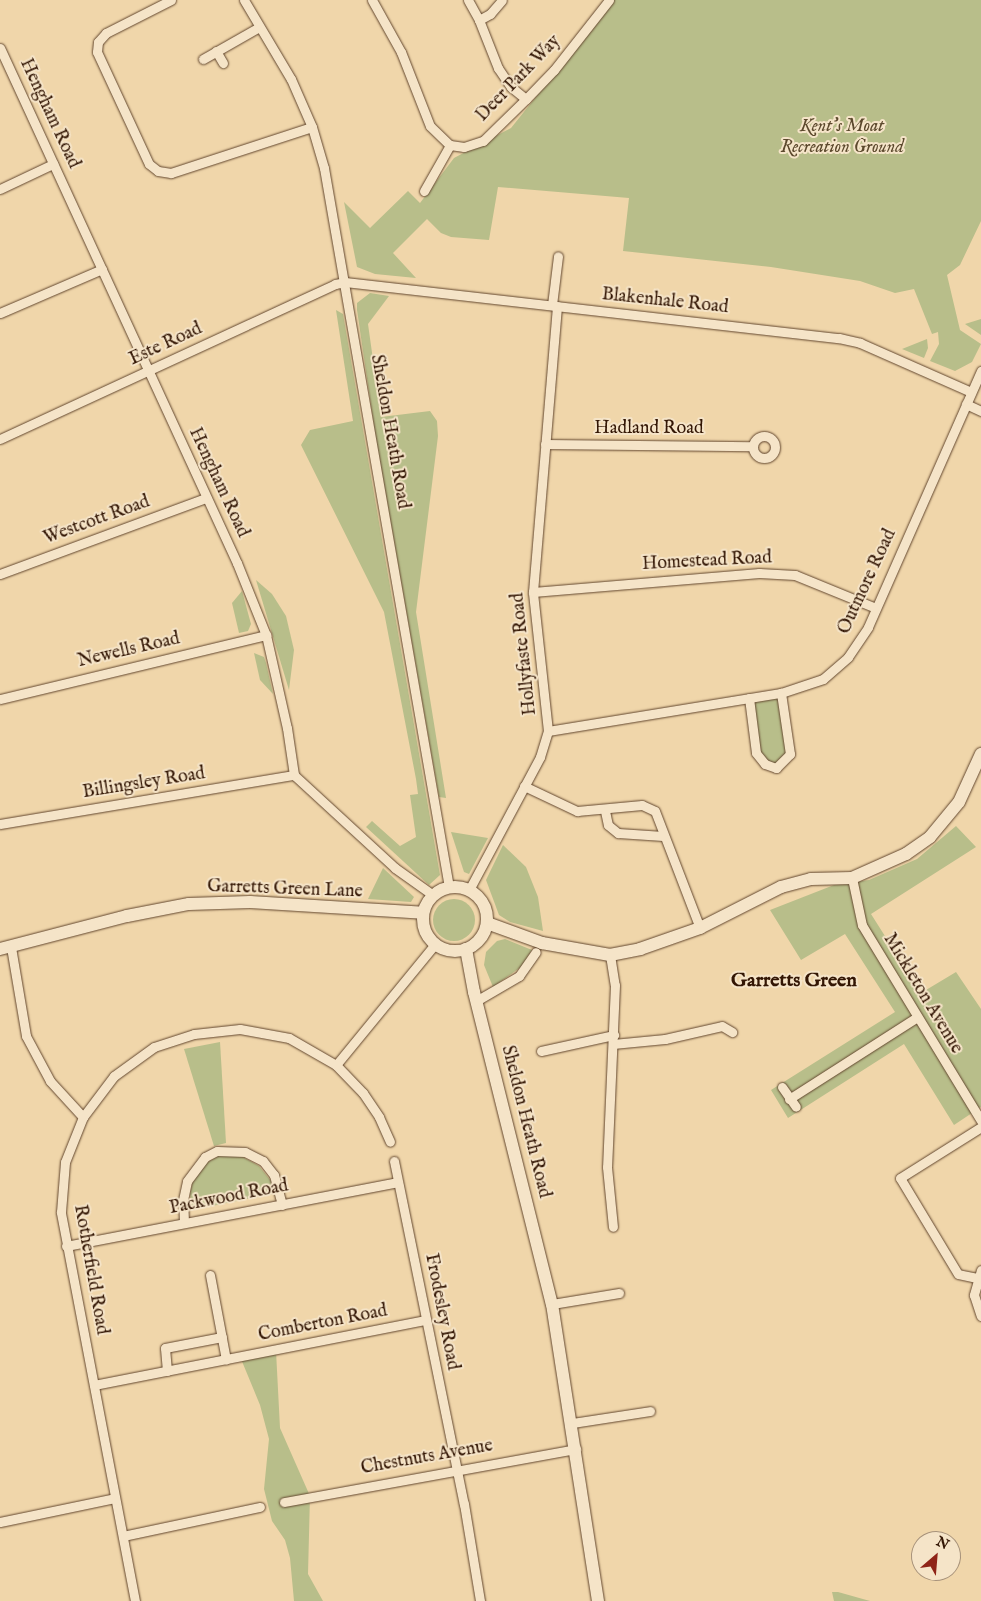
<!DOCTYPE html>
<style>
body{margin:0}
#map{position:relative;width:981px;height:1601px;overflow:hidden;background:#f0d6aa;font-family:"IM FELL English",serif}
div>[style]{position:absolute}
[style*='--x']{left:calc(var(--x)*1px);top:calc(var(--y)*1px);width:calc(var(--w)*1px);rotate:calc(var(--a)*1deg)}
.green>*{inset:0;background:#b8be8a}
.round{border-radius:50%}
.roads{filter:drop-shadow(0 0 1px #62462e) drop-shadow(0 0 1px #62462e)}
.street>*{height:9px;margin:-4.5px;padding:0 4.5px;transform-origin:4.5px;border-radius:4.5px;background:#f5e4c8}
.street>.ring{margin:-4.5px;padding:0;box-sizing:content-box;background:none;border:9px solid #f5e4c8;border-radius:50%}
.secondary>*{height:12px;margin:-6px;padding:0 6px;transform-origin:6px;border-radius:6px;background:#f5e4c8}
.secondary>.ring{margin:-6px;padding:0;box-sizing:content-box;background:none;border:12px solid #f5e4c8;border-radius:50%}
span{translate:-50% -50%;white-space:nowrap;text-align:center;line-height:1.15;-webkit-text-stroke:4px #f5e4c8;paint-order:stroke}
.street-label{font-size:18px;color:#331604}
.park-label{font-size:18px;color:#5b482c;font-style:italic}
.quarter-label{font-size:20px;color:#331604;font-weight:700}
.north{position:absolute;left:911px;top:1531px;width:50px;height:50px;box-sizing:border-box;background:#f5e4c8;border:1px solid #a7927a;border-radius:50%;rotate:27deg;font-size:14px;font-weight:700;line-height:20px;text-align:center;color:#331604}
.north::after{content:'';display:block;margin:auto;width:18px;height:22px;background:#8f2418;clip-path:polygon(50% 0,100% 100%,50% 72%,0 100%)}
</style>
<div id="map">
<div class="green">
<div style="clip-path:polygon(614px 0,981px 0,981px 221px,960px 265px,947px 275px,960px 330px,981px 344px,972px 362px,955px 371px,930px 361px,939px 344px,938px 332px,932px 334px,914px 289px,895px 293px,860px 281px,771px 267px,623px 251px,629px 198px,498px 187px,489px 240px,451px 237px,441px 233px,427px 219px,393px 253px,416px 278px,375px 274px,357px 267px,344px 202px,370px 228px,408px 191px,420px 203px,454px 158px,511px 128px)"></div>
<div style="clip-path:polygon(370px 293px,389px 296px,368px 324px,381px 417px,430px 411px,437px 421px,438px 436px,416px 612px,446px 798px,439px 797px,375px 433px,357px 310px,357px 303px)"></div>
<div style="clip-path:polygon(336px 310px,343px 314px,440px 875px,429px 885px,366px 827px,372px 821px,400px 846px,416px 837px,410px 795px,418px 794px,416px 779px,384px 612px,301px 445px,310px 430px,353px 421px)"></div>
<div style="clip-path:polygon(981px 319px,981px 335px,965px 324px)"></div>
<div style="clip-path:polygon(927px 339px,928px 348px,924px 358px,902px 349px)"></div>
<div style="clip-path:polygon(256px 580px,272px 594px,286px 616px,294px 650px,289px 690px)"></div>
<div style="clip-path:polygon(242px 591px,251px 624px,248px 631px,239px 633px,232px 603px)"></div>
<div style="clip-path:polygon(254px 653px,264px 657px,266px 663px,273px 694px,260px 680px)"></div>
<div style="clip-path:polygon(781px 693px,790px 754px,776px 768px,756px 753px,749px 698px)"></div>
<div style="clip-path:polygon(956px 826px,976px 847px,871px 914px,921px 993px,956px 972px,981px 1009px,981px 1107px,954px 1125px,904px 1044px,788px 1118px,771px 1090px,895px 1012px,845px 934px,801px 960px,770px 910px,834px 885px,869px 880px,917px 859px)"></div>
<div style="clip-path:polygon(451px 832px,488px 838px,469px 874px,464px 872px)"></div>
<div style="clip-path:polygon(503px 845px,526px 867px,538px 897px,543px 931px,510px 922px,499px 915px,486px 880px)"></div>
<div style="clip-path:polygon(383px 868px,414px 897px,411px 902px,368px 899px)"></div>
<div class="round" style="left:433px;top:899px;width:42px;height:42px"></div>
<div style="clip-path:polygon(505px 939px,532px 950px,521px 967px,493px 987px,484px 965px,486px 952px,497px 941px)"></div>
<div style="clip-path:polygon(220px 1042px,226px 1143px,214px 1146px,184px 1049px)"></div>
<div style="clip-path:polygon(220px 1155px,241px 1156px,259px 1166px,271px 1181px,273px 1194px,192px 1210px,190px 1194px,194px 1175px,201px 1166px)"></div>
<div style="clip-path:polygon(276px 1351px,280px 1428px,310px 1496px,308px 1574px,323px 1601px,294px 1601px,290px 1558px,285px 1540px,272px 1521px,264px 1489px,269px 1439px,260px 1405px,241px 1359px)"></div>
<div style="clip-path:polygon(832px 1592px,838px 1592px,870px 1601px,834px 1601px)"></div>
</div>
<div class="roads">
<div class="street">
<div style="--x:171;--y:0;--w:73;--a:153.1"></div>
<div style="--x:106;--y:33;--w:12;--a:132"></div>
<div style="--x:98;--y:42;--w:10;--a:96"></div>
<div style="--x:97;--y:52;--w:123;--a:65.1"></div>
<div style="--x:149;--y:164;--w:11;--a:38"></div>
<div style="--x:158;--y:171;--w:13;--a:9"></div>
<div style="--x:171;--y:173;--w:148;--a:-18.1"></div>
<div style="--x:244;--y:0;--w:92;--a:59.3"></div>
<div style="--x:291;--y:79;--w:52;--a:66.4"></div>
<div style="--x:312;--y:127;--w:43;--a:73.7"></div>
<div style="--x:324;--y:168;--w:730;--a:80.14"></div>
<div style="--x:372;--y:0;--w:60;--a:60.9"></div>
<div style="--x:401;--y:52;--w:79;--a:68.6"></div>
<div style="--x:430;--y:126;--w:28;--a:44"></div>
<div style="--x:450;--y:145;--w:14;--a:8"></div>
<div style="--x:464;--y:147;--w:20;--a:-18"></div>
<div style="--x:483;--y:141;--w:60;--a:-44.3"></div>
<div style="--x:526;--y:99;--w:40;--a:-46"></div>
<div style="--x:554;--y:70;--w:89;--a:-51.8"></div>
<div style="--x:468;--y:0;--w:23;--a:61"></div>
<div style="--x:479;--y:20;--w:52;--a:68.4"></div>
<div style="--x:498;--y:68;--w:23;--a:56"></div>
<div style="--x:511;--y:87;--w:19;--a:39"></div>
<div style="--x:479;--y:20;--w:13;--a:-29"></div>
<div style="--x:490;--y:14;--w:18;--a:-49"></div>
<div style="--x:0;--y:48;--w:567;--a:65.29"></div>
<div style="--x:237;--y:563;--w:78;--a:68.1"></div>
<div style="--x:266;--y:635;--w:95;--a:77.3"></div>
<div style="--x:287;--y:728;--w:48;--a:81.5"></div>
<div style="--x:294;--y:775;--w:137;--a:42.6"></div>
<div style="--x:395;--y:868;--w:47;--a:35.4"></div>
<div style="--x:216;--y:51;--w:14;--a:60"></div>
<div style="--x:203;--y:59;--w:64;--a:-29.7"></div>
<div style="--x:0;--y:189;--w:59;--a:-25.3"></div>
<div style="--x:424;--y:191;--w:53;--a:-60.5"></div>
<div style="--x:552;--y:305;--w:49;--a:-83"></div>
<div style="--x:0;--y:313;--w:111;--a:-23.3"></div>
<div style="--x:966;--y:404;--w:17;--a:25"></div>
<div class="ring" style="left:753px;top:436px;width:13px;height:13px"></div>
<div style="--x:0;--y:439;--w:369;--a:-24.8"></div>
<div style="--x:335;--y:284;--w:10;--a:-11"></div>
<div style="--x:345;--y:282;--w:497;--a:6.5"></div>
<div style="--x:839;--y:338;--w:22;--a:13"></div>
<div style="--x:860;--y:343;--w:121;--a:23.8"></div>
<div style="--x:545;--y:444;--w:208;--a:0.6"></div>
<div style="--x:0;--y:574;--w:220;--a:-20.3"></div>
<div style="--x:533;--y:592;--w:227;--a:-4.8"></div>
<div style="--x:759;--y:573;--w:36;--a:3"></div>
<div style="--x:795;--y:575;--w:87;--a:22.2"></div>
<div style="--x:749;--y:698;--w:55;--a:82.7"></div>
<div style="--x:756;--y:753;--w:14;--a:51"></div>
<div style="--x:765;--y:764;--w:12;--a:20"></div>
<div style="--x:776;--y:768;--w:20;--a:-45"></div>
<div style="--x:790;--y:754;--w:62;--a:-98.4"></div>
<div style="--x:0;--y:699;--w:274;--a:-13.5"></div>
<div style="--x:548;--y:731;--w:236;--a:-9.3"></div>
<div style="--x:781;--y:693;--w:44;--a:-18.4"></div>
<div style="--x:823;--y:679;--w:33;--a:-41"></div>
<div style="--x:848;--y:657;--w:36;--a:-56"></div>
<div style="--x:868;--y:627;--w:280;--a:-66.2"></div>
<div style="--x:524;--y:786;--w:59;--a:25.3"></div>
<div style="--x:577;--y:811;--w:65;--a:-5.3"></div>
<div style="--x:642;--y:805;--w:14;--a:25"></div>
<div style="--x:655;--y:811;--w:125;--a:69"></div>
<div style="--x:605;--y:811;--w:14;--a:78"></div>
<div style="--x:608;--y:825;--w:13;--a:39"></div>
<div style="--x:618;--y:833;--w:45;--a:3.8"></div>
<div style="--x:0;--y:824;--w:298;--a:-9.5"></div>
<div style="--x:852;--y:878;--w:48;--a:78"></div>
<div style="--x:862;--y:925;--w:229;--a:58.7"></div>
<div style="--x:469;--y:890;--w:151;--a:-61.9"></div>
<div style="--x:540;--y:757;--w:27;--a:-73"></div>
<div style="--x:548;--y:731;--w:140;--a:-96.2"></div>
<div style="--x:533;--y:592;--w:287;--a:-85.2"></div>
<div style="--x:11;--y:947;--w:90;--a:80.4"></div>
<div style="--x:26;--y:1036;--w:51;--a:61.9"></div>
<div style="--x:50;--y:1081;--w:49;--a:47.5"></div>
<div style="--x:610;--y:955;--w:30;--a:81"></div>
<div style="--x:615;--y:985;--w:182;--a:92.5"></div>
<div style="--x:607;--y:1167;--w:60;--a:84.3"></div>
<div style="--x:476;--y:1001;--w:50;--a:-30.2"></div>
<div style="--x:519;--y:976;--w:29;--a:-55"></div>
<div style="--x:613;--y:1044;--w:52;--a:-5.5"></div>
<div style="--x:665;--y:1039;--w:58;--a:-12.8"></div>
<div style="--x:722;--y:1026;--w:12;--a:31"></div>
<div style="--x:541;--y:1051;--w:75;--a:-12.4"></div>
<div style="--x:336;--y:1065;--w:156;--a:-50.7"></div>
<div style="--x:782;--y:1087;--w:24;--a:55"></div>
<div style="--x:789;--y:1099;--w:152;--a:-32.6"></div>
<div style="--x:394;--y:1161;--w:350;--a:78.5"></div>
<div style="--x:464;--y:1504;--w:98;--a:80.6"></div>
<div style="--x:184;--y:1223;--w:23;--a:-92"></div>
<div style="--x:183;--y:1200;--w:19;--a:-78"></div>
<div style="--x:187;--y:1181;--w:30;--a:-53"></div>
<div style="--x:205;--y:1157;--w:13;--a:-27"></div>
<div style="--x:217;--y:1151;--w:28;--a:2"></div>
<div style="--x:245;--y:1152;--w:20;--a:27"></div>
<div style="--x:263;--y:1161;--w:18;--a:52"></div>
<div style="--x:274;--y:1175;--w:31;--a:75"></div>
<div style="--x:66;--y:1246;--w:337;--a:-10.9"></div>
<div style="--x:981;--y:1270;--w:26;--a:106"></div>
<div style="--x:974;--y:1295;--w:22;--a:72"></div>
<div style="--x:210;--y:1275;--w:86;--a:79.3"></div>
<div style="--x:977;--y:1278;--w:19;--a:-168"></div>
<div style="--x:958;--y:1274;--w:112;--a:-121.1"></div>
<div style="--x:900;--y:1178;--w:96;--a:-32.2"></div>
<div style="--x:552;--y:1304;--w:68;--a:-9.3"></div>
<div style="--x:167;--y:1371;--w:23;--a:-95"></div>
<div style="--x:165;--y:1348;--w:58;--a:-10.9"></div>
<div style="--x:94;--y:1385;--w:338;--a:-11.1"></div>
<div style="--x:572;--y:1423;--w:79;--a:-8.7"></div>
<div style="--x:284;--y:1502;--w:297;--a:-10.3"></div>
<div style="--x:0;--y:1522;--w:117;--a:-11.8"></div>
<div style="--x:123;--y:1536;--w:140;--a:-12"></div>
<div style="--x:135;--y:1601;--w:396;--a:-100.8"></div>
<div style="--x:61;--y:1212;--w:50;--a:-85.4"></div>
<div style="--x:65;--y:1162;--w:48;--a:-68.2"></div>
<div style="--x:83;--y:1117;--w:51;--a:-52.9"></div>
<div style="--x:114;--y:1076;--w:49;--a:-35.9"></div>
<div style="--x:154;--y:1047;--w:42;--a:-18"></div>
<div style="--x:194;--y:1034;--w:46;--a:-6.2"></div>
<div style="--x:240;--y:1029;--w:50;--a:10.4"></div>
<div style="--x:289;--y:1038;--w:54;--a:29.9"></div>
<div style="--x:336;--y:1065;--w:39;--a:46"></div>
<div style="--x:363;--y:1093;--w:29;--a:56"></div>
<div style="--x:379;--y:1117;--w:27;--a:66"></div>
</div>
<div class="secondary">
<div class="ring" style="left:423px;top:887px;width:52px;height:52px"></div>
<div style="--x:487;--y:923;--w:59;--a:20"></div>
<div style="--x:542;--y:943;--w:69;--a:10"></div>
<div style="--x:610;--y:955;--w:31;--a:-11"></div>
<div style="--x:640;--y:949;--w:64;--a:-19.3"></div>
<div style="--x:700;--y:928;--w:91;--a:-26.8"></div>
<div style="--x:781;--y:887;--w:31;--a:-15"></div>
<div style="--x:811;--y:879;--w:41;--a:-1.4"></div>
<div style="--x:852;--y:878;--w:59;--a:-24"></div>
<div style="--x:906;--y:854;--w:29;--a:-35"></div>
<div style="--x:930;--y:837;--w:45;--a:-50.4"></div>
<div style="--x:959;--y:802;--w:53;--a:-65.4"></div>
<div style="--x:0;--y:949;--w:131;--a:-14.6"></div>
<div style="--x:127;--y:916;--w:63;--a:-11"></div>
<div style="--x:189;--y:904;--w:61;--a:-1.9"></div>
<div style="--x:250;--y:902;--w:173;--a:3.6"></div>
<div style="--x:466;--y:949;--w:44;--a:79.5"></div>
<div style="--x:474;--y:992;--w:322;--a:76"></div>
<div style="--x:552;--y:1304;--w:301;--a:81.2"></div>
</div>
</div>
<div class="street-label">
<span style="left:519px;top:79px;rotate:-46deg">Deer Park Way</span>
<span style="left:49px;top:114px;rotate:65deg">Hengham Road</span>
<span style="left:665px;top:302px;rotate:6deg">Blakenhale Road</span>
<span style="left:166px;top:345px;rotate:-25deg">Este Road</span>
<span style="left:649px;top:429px">Hadland Road</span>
<span style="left:389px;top:432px;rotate:80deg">Sheldon Heath Road</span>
<span style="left:218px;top:483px;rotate:65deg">Hengham Road</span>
<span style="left:97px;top:521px;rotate:-20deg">Westcott Road</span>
<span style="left:707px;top:562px;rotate:-3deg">Homestead Road</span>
<span style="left:868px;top:582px;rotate:-65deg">Outmore Road</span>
<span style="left:129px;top:651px;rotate:-13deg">Newells Road</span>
<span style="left:525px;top:654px;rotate:-96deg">Hollyfaste Road</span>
<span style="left:144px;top:784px;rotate:-9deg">Billingsley Road</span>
<span style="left:285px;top:890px;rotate:2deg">Garretts Green Lane</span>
<span style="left:922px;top:994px;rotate:59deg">Mickleton Avenue</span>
<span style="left:525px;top:1122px;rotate:76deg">Sheldon Heath Road</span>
<span style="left:229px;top:1198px;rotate:-11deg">Packwood Road</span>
<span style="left:90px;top:1270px;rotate:80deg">Rotherfield Road</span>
<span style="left:441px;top:1312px;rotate:79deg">Frodesley Road</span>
<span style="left:323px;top:1324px;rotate:-11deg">Comberton Road</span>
<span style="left:427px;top:1458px;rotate:-10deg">Chestnuts Avenue</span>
</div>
<div class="park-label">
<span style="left:842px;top:138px">Kent's Moat<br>Recreation Ground</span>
</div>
<div class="quarter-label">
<span style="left:794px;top:980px">Garretts Green</span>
</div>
<div class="north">N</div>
</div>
